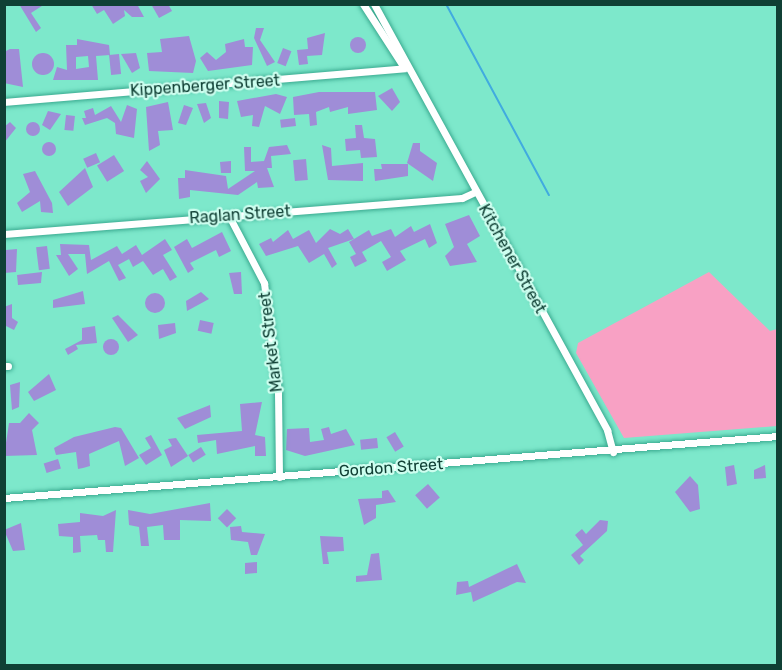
<!DOCTYPE html>
<style>
body{margin:0}
#map{position:relative;width:782px;height:670px;overflow:hidden;background:#7de8cb;font-family:Rubik,sans-serif}
div>[style]{position:absolute}
[style*='--x']{left:calc(var(--x)*1px);top:calc(var(--y)*1px);width:calc(var(--w)*1px);rotate:calc(var(--a)*1deg)}
.green>*{inset:0;background:#f8a1c4}
.stream>*{height:2px;margin:-1px;padding:0 1px;transform-origin:1px;border-radius:1px;background:#41abdf}
.building>*{inset:0;background:#9f8dd7;transform-origin:0 0}
.round{border-radius:50%}
.roads{filter:drop-shadow(0 0 2px #3aaa90) drop-shadow(0 0 2px #3aaa90)}
.street>*{height:7px;margin:-3.5px;padding:0 3.5px;transform-origin:3.5px;border-radius:3.5px;background:#fff}
span{translate:-50% -50%;white-space:nowrap;text-align:center;line-height:1.15;-webkit-text-stroke:4.5px #cdfeef;paint-order:stroke}
.street-label{font-size:16px;color:#104035}
.frame{position:absolute;inset:0;border:6px solid #104035;pointer-events:none}
</style>
<div id="map">
<div class="green">
<div style="clip-path:polygon(709px 272px,770px 331px,777px 329px,777px 426px,624px 438px,576px 353px,578px 343px)"></div>
</div>
<div class="stream">
<div style="--x:446;--y:4;--w:217;--a:61.7"></div>
</div>
<div class="building">
<div style="clip-path:polygon(19px 4px,45px 4px,31px 13px,41px 28px,36px 32px)"></div>
<div style="clip-path:polygon(91px 4px,137px 4px,144px 17px,132px 17px,124px 10px,125px 16px,113px 24px,104px 10px,97px 14px)"></div>
<div style="clip-path:polygon(151px 4px,168px 4px,172px 11px,159px 18px)"></div>
<div style="clip-path:polygon(256px 28px,264px 28px,260px 40px,275px 62px,267px 66px,254px 38px)"></div>
<div style="clip-path:polygon(325px 33px,322px 55px,307px 56px,308px 64px,299px 65px,297px 50px,308px 49px,307px 38px)"></div>
<div style="clip-path:polygon(189px 36px,196px 61px,193px 73px,149px 71px,147px 53px,162px 52px,160px 39px)"></div>
<div class="round" style="left:350px;top:37px;width:16px;height:16px"></div>
<div style="clip-path:polygon(evenodd,77px 39px,109px 45px,110px 55px,96px 56px,98px 80px,53px 80px,57px 67px,67px 70px,66px 45px,77px 45px,77px 39px,88px 56px,89px 67px,76px 69px,76px 57px,88px 56px)"></div>
<div style="clip-path:polygon(244px 39px,245px 47px,253px 47px,252px 65px,208px 71px,200px 58px,207px 52px,216px 60px,226px 52px,225px 44px)"></div>
<div style="left:283px;top:48px;width:9px;height:16px;rotate:21deg"></div>
<div style="clip-path:polygon(10px 49px,19px 49px,23px 87px,4px 83px,4px 52px)"></div>
<div class="round" style="left:32px;top:53px;width:22px;height:22px"></div>
<div style="clip-path:polygon(136px 53px,140px 68px,132px 73px,121px 54px)"></div>
<div style="left:119px;top:54px;width:20px;height:10px;rotate:84deg"></div>
<div style="clip-path:polygon(392px 88px,400px 102px,392px 111px,378px 96px)"></div>
<div style="clip-path:polygon(319px 92px,375px 92px,377px 110px,348px 114px,348px 107px,330px 112px,329px 107px,316px 112px,317px 125px,310px 126px,309px 114px,294px 115px,293px 97px)"></div>
<div style="clip-path:polygon(276px 94px,287px 97px,280px 114px,265px 106px,259px 127px,252px 126px,253px 115px,241px 117px,237px 101px)"></div>
<div style="clip-path:polygon(219px 101px,229px 102px,228px 119px,219px 118px)"></div>
<div style="clip-path:polygon(168px 102px,173px 130px,158px 131px,160px 145px,149px 151px,146px 107px)"></div>
<div style="clip-path:polygon(206px 103px,211px 118px,204px 123px,197px 104px)"></div>
<div style="clip-path:polygon(127px 105px,137px 109px,134px 138px,116px 134px,115px 123px,107px 118px,85px 125px,82px 118px,86px 118px,84px 111px,93px 108px,95px 115px,111px 106px,121px 122px)"></div>
<div style="clip-path:polygon(184px 105px,193px 108px,186px 125px,178px 123px)"></div>
<div style="clip-path:polygon(48px 111px,61px 114px,50px 130px,42px 125px)"></div>
<div style="left:66px;top:115px;width:9px;height:15px;rotate:6deg"></div>
<div style="left:295px;top:118px;width:8px;height:15px;rotate:83deg"></div>
<div class="round" style="left:26px;top:122px;width:14px;height:14px"></div>
<div style="clip-path:polygon(10px 122px,16px 128px,4px 143px,4px 127px)"></div>
<div style="clip-path:polygon(355px 125px,362px 125px,364px 138px,375px 139px,377px 157px,361px 158px,360px 150px,346px 151px,345px 139px,356px 138px)"></div>
<div class="round" style="left:42px;top:142px;width:14px;height:14px"></div>
<div style="clip-path:polygon(413px 143px,420px 143px,420px 151px,437px 163px,433px 181px,407px 163px)"></div>
<div style="clip-path:polygon(287px 145px,291px 154px,271px 156px,272px 168px,267px 168px,274px 187px,258px 188px,257px 182px,238px 195px,190px 190px,190px 197px,179px 199px,178px 178px,185px 178px,185px 170px,226px 176px,228px 189px,255px 171px,245px 171px,244px 147px,251px 147px,251px 162px,264px 161px,269px 147px)"></div>
<div style="clip-path:polygon(322px 145px,331px 148px,332px 166px,363px 163px,363px 181px,328px 180px)"></div>
<div style="left:96px;top:153px;width:10px;height:14px;rotate:66deg"></div>
<div style="left:114px;top:155px;width:19px;height:20px;rotate:58deg"></div>
<div style="left:306px;top:159px;width:21px;height:13px;rotate:85deg"></div>
<div style="clip-path:polygon(147px 161px,160px 179px,146px 193px,140px 181px,148px 177px,140px 170px)"></div>
<div style="clip-path:polygon(231px 161px,231px 173px,221px 173px,220px 162px)"></div>
<div style="clip-path:polygon(381px 164px,408px 164px,408px 176px,375px 181px,374px 169px,382px 169px)"></div>
<div style="clip-path:polygon(85px 168px,93px 187px,68px 206px,59px 192px)"></div>
<div style="clip-path:polygon(35px 171px,52px 203px,53px 213px,41px 212px,40px 201px,22px 212px,17px 203px,30px 192px,23px 174px)"></div>
<div style="clip-path:polygon(469px 215px,480px 236px,467px 244px,477px 262px,450px 266px,445px 256px,454px 247px,445px 224px)"></div>
<div style="clip-path:polygon(430px 224px,437px 243px,429px 248px,425px 239px,400px 251px,406px 260px,387px 271px,382px 262px,391px 257px,381px 241px,362px 252px,367px 261px,355px 267px,350px 257px,356px 254px,349px 242px,369px 230px,372px 236px,391px 229px,395px 237px,411px 226px,414px 232px)"></div>
<div style="clip-path:polygon(330px 229px,340px 234px,348px 229px,354px 239px,328px 248px,337px 264px,332px 268px,324px 254px,309px 263px,298px 246px,266px 256px,259px 244px,271px 238px,273px 242px,288px 230px,293px 239px,309px 230px,316px 243px)"></div>
<div style="clip-path:polygon(222px 232px,231px 251px,219px 257px,216px 250px,190px 263px,194px 269px,188px 273px,174px 247px,187px 239px,192px 248px)"></div>
<div style="clip-path:polygon(165px 239px,172px 250px,163px 255px,177px 277px,170px 281px,163px 269px,153px 275px,143px 261px,133px 267px,129px 259px,118px 265px,126px 278px,119px 281px,109px 261px,87px 274px,85px 254px,68px 254px,78px 269px,69px 276px,56px 255px,61px 255px,60px 244px,89px 245px,91px 260px,117px 246px,122px 254px,136px 245px,142px 255px)"></div>
<div style="left:47px;top:246px;width:23px;height:11px;rotate:83deg"></div>
<div style="clip-path:polygon(17px 249px,16px 272px,4px 273px,6px 250px)"></div>
<div style="clip-path:polygon(42px 272px,41px 283px,18px 285px,17px 275px)"></div>
<div style="clip-path:polygon(241px 272px,242px 294px,234px 294px,229px 273px)"></div>
<div style="clip-path:polygon(83px 291px,85px 304px,53px 308px,53px 300px)"></div>
<div style="clip-path:polygon(201px 292px,209px 299px,187px 311px,186px 301px)"></div>
<div class="round" style="left:145px;top:293px;width:20px;height:20px"></div>
<div style="clip-path:polygon(12px 304px,12px 318px,18px 322px,14px 330px,4px 325px,4px 307px)"></div>
<div style="clip-path:polygon(118px 315px,138px 335px,128px 342px,112px 318px)"></div>
<div style="left:200px;top:320px;width:14px;height:11px;rotate:12deg"></div>
<div style="clip-path:polygon(175px 323px,176px 333px,159px 339px,158px 325px)"></div>
<div style="clip-path:polygon(95px 326px,97px 343px,76px 345px,78px 349px,68px 355px,65px 349px,82px 340px,82px 328px)"></div>
<div class="round" style="left:103px;top:339px;width:16px;height:16px"></div>
<div style="clip-path:polygon(49px 374px,56px 390px,34px 401px,28px 392px)"></div>
<div style="clip-path:polygon(20px 382px,19px 407px,12px 410px,10px 385px)"></div>
<div style="clip-path:polygon(262px 402px,255px 435px,265px 437px,266px 456px,255px 456px,255px 446px,217px 454px,216px 440px,198px 443px,197px 435px,242px 431px,240px 404px)"></div>
<div style="clip-path:polygon(210px 405px,211px 417px,185px 429px,177px 418px)"></div>
<div style="clip-path:polygon(29px 413px,39px 423px,32px 430px,37px 455px,4px 456px,9px 423px,20px 423px)"></div>
<div style="clip-path:polygon(115px 427px,121px 428px,139px 458px,125px 466px,119px 441px,89px 454px,90px 466px,83px 468px,78px 469px,76px 452px,56px 455px,54px 448px,74px 437px)"></div>
<div style="clip-path:polygon(329px 427px,331px 434px,346px 429px,355px 445px,305px 456px,286px 450px,287px 429px,309px 428px,310px 442px,324px 440px,321px 429px)"></div>
<div style="left:395px;top:432px;width:17px;height:10px;rotate:59deg"></div>
<div style="clip-path:polygon(151px 435px,162px 455px,146px 465px,139px 455px,151px 448px,145px 438px)"></div>
<div style="clip-path:polygon(176px 438px,188px 456px,171px 467px,164px 450px,172px 446px,168px 439px)"></div>
<div style="left:377px;top:438px;width:10px;height:17px;rotate:84deg"></div>
<div style="left:201px;top:447px;width:9px;height:15px;rotate:58deg"></div>
<div style="left:58px;top:459px;width:10px;height:15px;rotate:73deg"></div>
<div style="clip-path:polygon(734px 465px,737px 484px,727px 486px,725px 467px)"></div>
<div style="clip-path:polygon(765px 465px,766px 478px,754px 479px,754px 470px)"></div>
<div style="clip-path:polygon(690px 476px,698px 485px,700px 509px,690px 512px,675px 492px)"></div>
<div style="left:428px;top:484px;width:18px;height:17px;rotate:49deg"></div>
<div style="clip-path:polygon(388px 490px,396px 502px,376px 505px,376px 518px,364px 525px,358px 499px,382px 498px,382px 491px)"></div>
<div style="clip-path:polygon(210px 503px,211px 521px,180px 520px,180px 540px,164px 540px,163px 525px,147px 527px,149px 546px,141px 546px,139px 527px,129px 525px,128px 510px,150px 514px)"></div>
<div style="left:227px;top:509px;width:13px;height:13px;rotate:45deg"></div>
<div style="clip-path:polygon(116px 510px,113px 552px,106px 552px,105px 540px,98px 540px,97px 535px,80px 536px,81px 552px,73px 553px,73px 537px,59px 536px,58px 524px,80px 522px,80px 513px,103px 516px)"></div>
<div style="clip-path:polygon(600px 520px,608px 521px,607px 531px,580px 556px,584px 560px,579px 565px,571px 555px,583px 545px,575px 535px,582px 529px,586px 534px)"></div>
<div style="clip-path:polygon(21px 523px,25px 550px,13px 551px,4px 530px)"></div>
<div style="clip-path:polygon(241px 526px,242px 532px,265px 534px,257px 555px,251px 555px,248px 542px,231px 540px,230px 527px)"></div>
<div style="clip-path:polygon(320px 536px,343px 537px,344px 551px,327px 552px,329px 564px,323px 564px)"></div>
<div style="clip-path:polygon(379px 553px,382px 580px,356px 582px,356px 576px,367px 575px,371px 554px)"></div>
<div style="clip-path:polygon(257px 562px,257px 573px,245px 574px,245px 563px)"></div>
<div style="clip-path:polygon(517px 564px,526px 583px,517px 582px,473px 602px,471px 592px,456px 595px,457px 582px,468px 581px,469px 587px)"></div>
</div>
<div class="roads">
<div class="street">
<div style="--x:363;--y:4;--w:74;--a:57.2"></div>
<div style="--x:374;--y:4;--w:486;--a:61.3"></div>
<div style="--x:607;--y:430;--w:23;--a:75"></div>
<div style="--x:4;--y:102;--w:402;--a:-4.8"></div>
<div style="--x:229;--y:216;--w:76;--a:62.4"></div>
<div style="--x:264;--y:283;--w:111;--a:82.7"></div>
<div style="--x:278;--y:393;--w:84;--a:89.3"></div>
<div style="--x:4;--y:234;--w:459;--a:-4.5"></div>
<div style="--x:462;--y:198;--w:14;--a:-25"></div>
<div style="--x:4;--y:366;--w:4;--a:0"></div>
<div style="--x:4;--y:498;--w:776;--a:-4.58"></div>
</div>
</div>
<div class="street-label">
<span style="left:205px;top:86px;rotate:-4deg">Kippenberger Street</span>
<span style="left:240px;top:215px;rotate:-4deg">Raglan Street</span>
<span style="left:512px;top:259px;rotate:61deg">Kitchener Street</span>
<span style="left:271px;top:342px;rotate:-97deg">Market Street</span>
<span style="left:391px;top:468px;rotate:-4deg">Gordon Street</span>
</div>
<div class="frame"></div>
</div>
